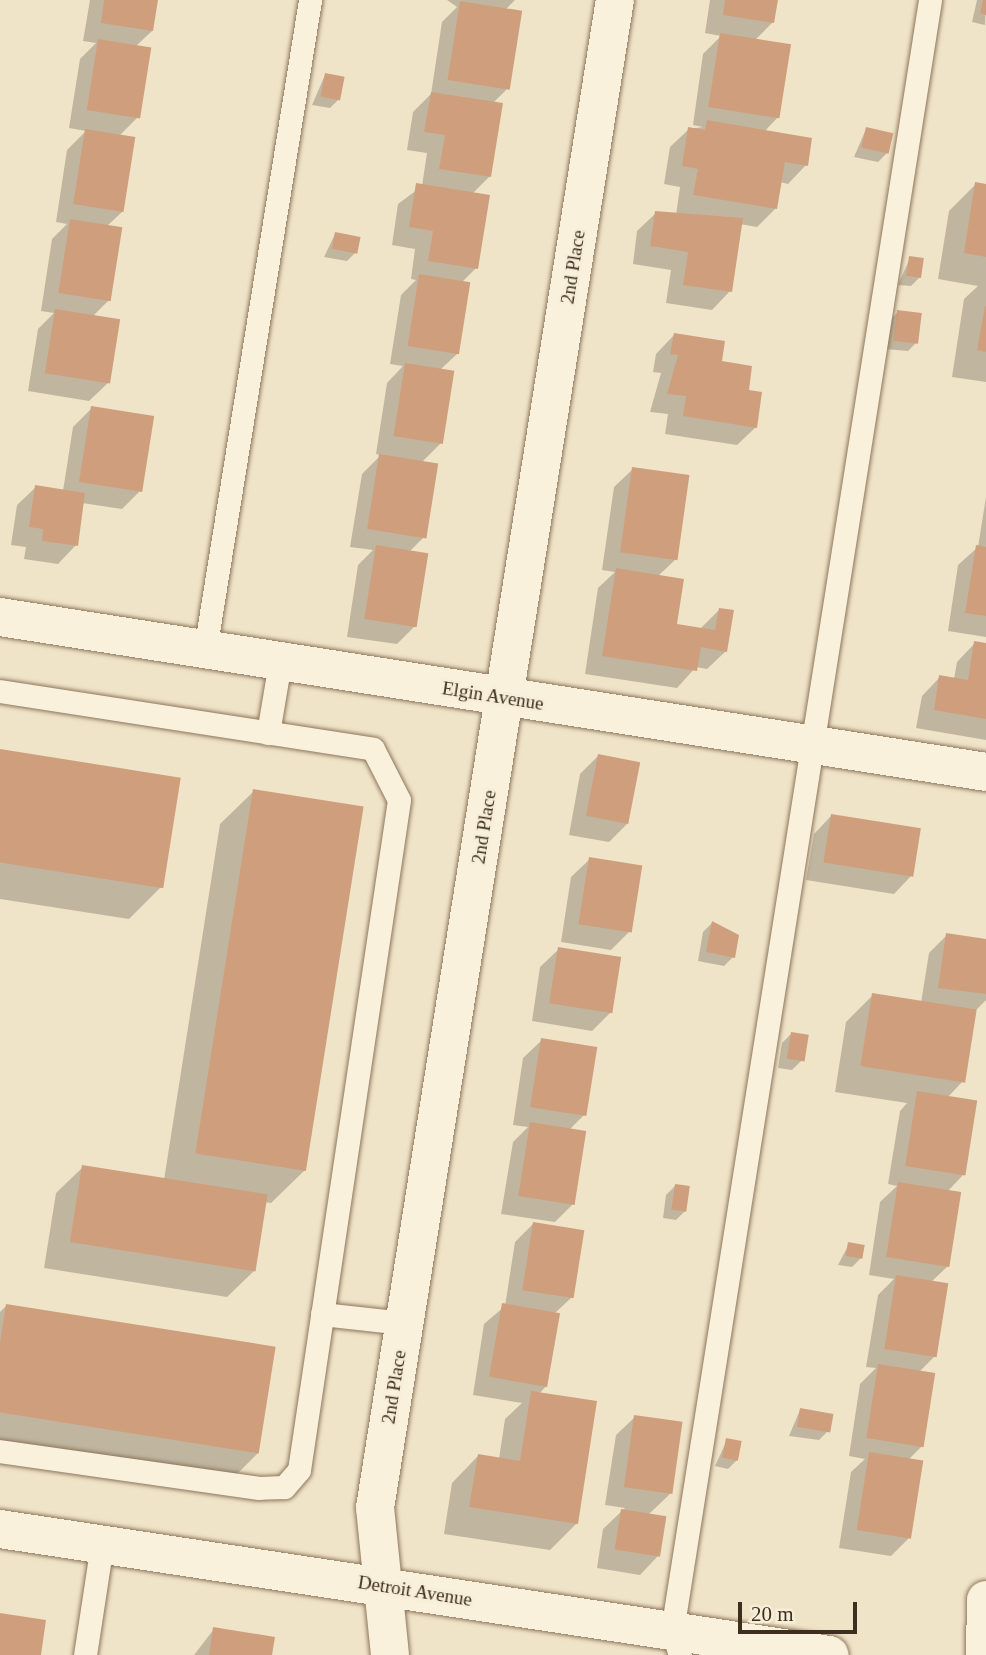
<!DOCTYPE html>
<style>
body{margin:0}
#map{position:relative;width:986px;height:1655px;overflow:hidden;background:#f0e4c8;font-family:Georgia,serif}
div>[style]{position:absolute}
[style*='--x']{left:calc(var(--x)*1px);top:calc(var(--y)*1px);width:calc(var(--w)*1px);rotate:calc(var(--a)*1deg)}
.shadow>*{inset:0;background:#0003}
.building>*{inset:0;background:#cf9f7d;transform-origin:0 0}
.roads{filter:drop-shadow(0 0 2px #8d765c) drop-shadow(0 0 2px #8d765c)}
.service>*{height:23px;margin:-11.5px;padding:0 11.5px;transform-origin:11.5px;border-radius:11.5px;background:#faf1dc}
.minor>*{height:38px;margin:-19px;padding:0 19px;transform-origin:19px;border-radius:19px;background:#faf1dc}
.tertiary>*{height:38px;margin:-19px;padding:0 19px;transform-origin:19px;border-radius:19px;background:#faf1dc}
span{translate:-50% -50%;white-space:nowrap;text-align:center;line-height:1.15;-webkit-text-stroke:5px #f7eed8;paint-order:stroke}
.street-label{font-size:19px;color:#3d2e20}
.scale{position:absolute;left:738px;top:1602px;width:119px;height:32px;box-sizing:border-box;border:4px solid #3d2e20;border-top:0;padding-left:9px;font-size:21px;line-height:24px;white-space:nowrap;color:#3d2e20;-webkit-text-stroke:5px #f7eed8;paint-order:stroke}
</style>
<div id="map">
<div class="shadow">
<div style="clip-path:polygon(90px 0,156px 0,152px 31px,135px 47px,138px 117px,119px 136px,122px 212px,106px 227px,109px 300px,93px 316px,108px 383px,89px 401px,28px 391px,38px 329px,54px 313px,41px 311px,52px 239px,67px 224px,56px 222px,67px 150px,86px 131px,69px 128px,80px 59px,96px 43px,83px 41px)"></div>
<div style="clip-path:polygon(447px 0,515px 0,505px 10px,507px 89px,493px 103px,490px 176px,472px 194px,476px 268px,461px 283px,457px 354px,440px 370px,441px 443px,422px 462px,424px 537px,409px 552px,415px 626px,397px 644px,347px 637px,358px 565px,373px 550px,350px 547px,362px 474px,381px 455px,376px 454px,387px 383px,403px 366px,390px 364px,401px 295px,416px 280px,411px 279px,415px 249px,392px 245px,398px 204px,422px 186px,427px 153px,407px 150px,413px 112px,431px 94px,442px 22px,457px 7px)"></div>
<div style="clip-path:polygon(710px 0,776px 0,773px 22px,755px 40px,779px 116px,764px 132px,806px 165px,788px 184px,780px 182px,776px 208px,757px 227px,740px 224px,730px 291px,712px 310px,666px 303px,671px 270px,633px 264px,637px 231px,656px 213px,676px 215px,680px 187px,664px 184px,670px 147px,689px 129px,703px 127px,693px 125px,703px 54px,721px 36px,705px 33px)"></div>
<div style="clip-path:polygon(977px 0,986px 0,985px 25px,972px 22px)"></div>
<div style="clip-path:polygon(325px 75px,339px 99px,330px 108px,312px 105px)"></div>
<div style="clip-path:polygon(866px 129px,887px 153px,878px 162px,854px 157px)"></div>
<div style="clip-path:polygon(976px 184px,986px 186px,986px 382px,952px 377px,964px 299px,978px 286px,938px 279px,949px 211px)"></div>
<div style="clip-path:polygon(335px 234px,356px 252px,347px 261px,324px 257px)"></div>
<div style="clip-path:polygon(910px 258px,920px 277px,911px 286px,898px 285px)"></div>
<div style="clip-path:polygon(898px 312px,917px 342px,908px 351px,885px 349px,889px 321px)"></div>
<div style="clip-path:polygon(674px 335px,720px 363px,747px 391px,756px 427px,737px 445px,665px 434px,668px 414px,650px 412px,661px 373px,653px 372px,656px 354px)"></div>
<div style="clip-path:polygon(92px 408px,140px 491px,122px 509px,82px 503px,76px 545px,58px 564px,24px 559px,26px 547px,11px 545px,17px 505px,36px 487px,63px 491px,73px 427px)"></div>
<div style="clip-path:polygon(633px 469px,675px 560px,658px 576px,675px 625px,700px 629px,719px 610px,726px 651px,707px 669px,696px 667px,677px 688px,585px 674px,598px 588px,615px 572px,602px 570px,614px 487px)"></div>
<div style="clip-path:polygon(986px 497px,986px 637px,948px 631px,958px 565px,978px 547px)"></div>
<div style="clip-path:polygon(975px 643px,986px 645px,986px 740px,916px 728px,922px 696px,940px 677px,954px 679px,957px 662px)"></div>
<div style="clip-path:polygon(0 751px,162px 886px,129px 919px,0 899px)"></div>
<div style="clip-path:polygon(598px 756px,628px 823px,609px 842px,569px 835px,580px 774px)"></div>
<div style="clip-path:polygon(254px 791px,305px 1170px,271px 1203px,264px 1202px,254px 1271px,227px 1297px,44px 1268px,56px 1193px,83px 1167px,164px 1180px,220px 824px)"></div>
<div style="clip-path:polygon(832px 815px,912px 875px,894px 894px,806px 880px,814px 834px)"></div>
<div style="clip-path:polygon(590px 859px,629px 932px,611px 950px,561px 942px,571px 877px)"></div>
<div style="clip-path:polygon(712px 923px,733px 957px,724px 966px,698px 961px,703px 932px)"></div>
<div style="clip-path:polygon(947px 935px,986px 940px,986px 1000px,975px 1011px,963px 1081px,947px 1098px,963px 1175px,947px 1192px,948px 1266px,931px 1282px,935px 1356px,919px 1372px,922px 1446px,908px 1460px,909px 1538px,891px 1556px,839px 1548px,851px 1472px,865px 1459px,849px 1456px,860px 1384px,876px 1368px,866px 1367px,878px 1295px,894px 1279px,869px 1275px,880px 1202px,897px 1186px,888px 1184px,900px 1111px,907px 1103px,835px 1092px,846px 1022px,873px 995px,921px 1003px,929px 953px)"></div>
<div style="clip-path:polygon(559px 949px,611px 1012px,592px 1031px,532px 1021px,540px 967px)"></div>
<div style="clip-path:polygon(791px 1034px,801px 1061px,792px 1070px,778px 1068px,782px 1043px)"></div>
<div style="clip-path:polygon(542px 1040px,584px 1115px,569px 1130px,573px 1204px,555px 1222px,501px 1214px,513px 1142px,528px 1127px,513px 1125px,523px 1058px)"></div>
<div style="clip-path:polygon(675px 1186px,685px 1211px,676px 1220px,663px 1218px,666px 1195px)"></div>
<div style="clip-path:polygon(533px 1224px,572px 1297px,555px 1313px,547px 1385px,539px 1394px,577px 1523px,550px 1550px,444px 1534px,452px 1483px,478px 1456px,499px 1459px,505px 1419px,522px 1403px,473px 1395px,484px 1324px,505px 1306px,515px 1242px)"></div>
<div style="clip-path:polygon(849px 1244px,861px 1258px,852px 1267px,838px 1265px)"></div>
<div style="clip-path:polygon(7px 1305px,258px 1453px,225px 1486px,0 1450px,0 1312px)"></div>
<div style="clip-path:polygon(800px 1410px,828px 1431px,819px 1440px,789px 1436px)"></div>
<div style="clip-path:polygon(635px 1417px,670px 1494px,648px 1515px,658px 1556px,640px 1575px,597px 1568px,603px 1529px,625px 1508px,605px 1505px,616px 1435px)"></div>
<div style="clip-path:polygon(727px 1440px,737px 1460px,728px 1469px,715px 1466px)"></div>
<div style="clip-path:polygon(214px 1629px,270px 1655px,194px 1655px)"></div>
</div>
<div class="building">
<div style="clip-path:polygon(104px 0,158px 0,153px 31px,101px 23px)"></div>
<div style="clip-path:polygon(725px 0,778px 0,774px 23px,723px 15px)"></div>
<div style="clip-path:polygon(983px 0,986px 0,986px 15px,980px 13px)"></div>
<div style="left:460px;top:1px;width:63px;height:80px;rotate:9deg"></div>
<div style="left:720px;top:33px;width:72px;height:75px;rotate:9deg"></div>
<div style="left:98px;top:39px;width:54px;height:72px;rotate:9deg"></div>
<div style="left:325px;top:73px;width:20px;height:24px;rotate:11deg"></div>
<div style="clip-path:polygon(431px 92px,503px 103px,491px 177px,439px 169px,445px 135px,424px 132px)"></div>
<div style="clip-path:polygon(707px 120px,812px 138px,808px 166px,785px 162px,777px 209px,693px 195px,698px 169px,682px 166px,688px 127px,705px 130px)"></div>
<div style="left:866px;top:127px;width:28px;height:21px;rotate:13deg"></div>
<div style="left:85px;top:129px;width:51px;height:76px;rotate:9deg"></div>
<div style="clip-path:polygon(975px 182px,986px 184px,986px 257px,964px 253px)"></div>
<div style="clip-path:polygon(416px 183px,490px 195px,478px 269px,428px 261px,433px 231px,409px 227px)"></div>
<div style="clip-path:polygon(655px 211px,743px 218px,732px 292px,683px 285px,688px 252px,650px 246px)"></div>
<div style="left:70px;top:219px;width:53px;height:75px;rotate:9deg"></div>
<div style="left:335px;top:232px;width:26px;height:17px;rotate:11deg"></div>
<div style="left:909px;top:256px;width:15px;height:20px;rotate:8deg"></div>
<div style="left:419px;top:274px;width:52px;height:73px;rotate:9deg"></div>
<div style="clip-path:polygon(985px 306px,986px 306px,986px 352px,977px 350px)"></div>
<div style="left:55px;top:309px;width:66px;height:65px;rotate:9deg"></div>
<div style="left:897px;top:310px;width:25px;height:31px;rotate:7deg"></div>
<div style="clip-path:polygon(674px 333px,725px 341px,722px 361px,752px 366px,749px 390px,762px 392px,757px 428px,683px 416px,686px 396px,667px 394px,678px 355px,670px 354px)"></div>
<div style="left:405px;top:363px;width:50px;height:74px;rotate:9deg"></div>
<div style="left:91px;top:406px;width:64px;height:77px;rotate:9deg"></div>
<div style="left:379px;top:454px;width:60px;height:76px;rotate:9deg"></div>
<div style="left:632px;top:467px;width:58px;height:86px;rotate:8deg"></div>
<div style="clip-path:polygon(35px 485px,85px 493px,78px 546px,42px 541px,43px 529px,29px 527px)"></div>
<div style="left:376px;top:545px;width:53px;height:75px;rotate:9deg"></div>
<div style="clip-path:polygon(976px 545px,986px 547px,986px 616px,965px 613px)"></div>
<div style="clip-path:polygon(616px 568px,684px 579px,677px 624px,715px 630px,719px 608px,734px 610px,727px 652px,701px 647px,697px 671px,602px 656px)"></div>
<div style="clip-path:polygon(974px 641px,986px 643px,986px 719px,934px 710px,939px 675px,968px 680px)"></div>
<div style="left:0;top:749px;width:183px;height:112px;rotate:9deg"></div>
<div style="left:598px;top:754px;width:43px;height:63px;rotate:11deg"></div>
<div style="left:253px;top:789px;width:112px;height:369px;rotate:9deg"></div>
<div style="left:831px;top:814px;width:91px;height:49px;rotate:9deg"></div>
<div style="left:589px;top:857px;width:54px;height:68px;rotate:9deg"></div>
<div style="clip-path:polygon(712px 921px,739px 935px,735px 958px,706px 952px)"></div>
<div style="clip-path:polygon(946px 933px,986px 939px,986px 994px,938px 988px)"></div>
<div style="left:558px;top:947px;width:64px;height:57px;rotate:9deg"></div>
<div style="left:872px;top:993px;width:106px;height:74px;rotate:9deg"></div>
<div style="left:791px;top:1032px;width:18px;height:27px;rotate:9deg"></div>
<div style="left:541px;top:1038px;width:57px;height:70px;rotate:9deg"></div>
<div style="left:917px;top:1091px;width:61px;height:76px;rotate:9deg"></div>
<div style="left:530px;top:1122px;width:57px;height:75px;rotate:9deg"></div>
<div style="left:82px;top:1165px;width:188px;height:78px;rotate:9deg"></div>
<div style="left:898px;top:1182px;width:64px;height:76px;rotate:9deg"></div>
<div style="left:675px;top:1184px;width:15px;height:26px;rotate:8deg"></div>
<div style="left:533px;top:1222px;width:52px;height:69px;rotate:9deg"></div>
<div style="left:848px;top:1242px;width:17px;height:14px;rotate:10deg"></div>
<div style="left:896px;top:1275px;width:53px;height:75px;rotate:9deg"></div>
<div style="left:502px;top:1303px;width:59px;height:75px;rotate:10deg"></div>
<div style="left:6px;top:1304px;width:273px;height:108px;rotate:9deg"></div>
<div style="left:878px;top:1364px;width:58px;height:75px;rotate:9deg"></div>
<div style="clip-path:polygon(531px 1391px,597px 1401px,578px 1524px,469px 1507px,478px 1454px,520px 1461px)"></div>
<div style="left:800px;top:1408px;width:34px;height:19px;rotate:10deg"></div>
<div style="left:634px;top:1415px;width:49px;height:73px;rotate:8deg"></div>
<div style="left:726px;top:1438px;width:16px;height:20px;rotate:11deg"></div>
<div style="left:869px;top:1452px;width:55px;height:79px;rotate:9deg"></div>
<div style="left:621px;top:1509px;width:46px;height:41px;rotate:9deg"></div>
<div style="clip-path:polygon(0 1613px,46px 1620px,41px 1655px,0 1655px)"></div>
<div style="clip-path:polygon(213px 1627px,275px 1637px,272px 1655px,209px 1655px)"></div>
</div>
<div class="roads">
<div class="service">
<div style="--x:205;--y:650;--w:658;--a:-80.82"></div>
<div style="--x:0;--y:691;--w:377;--a:8.8"></div>
<div style="--x:373;--y:749;--w:57;--a:63"></div>
<div style="--x:399;--y:800;--w:677;--a:98.49"></div>
<div style="--x:299;--y:1470;--w:23;--a:131"></div>
<div style="--x:284;--y:1487;--w:25;--a:178"></div>
<div style="--x:259;--y:1488;--w:262;--a:-171.9"></div>
<div style="--x:268;--y:733;--w:72;--a:-80.4"></div>
<div style="--x:322;--y:1314;--w:82;--a:6.3"></div>
<div style="--x:85;--y:1655;--w:112;--a:-81.3"></div>
<div style="--x:680;--y:1655;--w:25;--a:-108"></div>
<div style="--x:672;--y:1631;--w:1651;--a:-81.01"></div>
</div>
<div class="minor">
<div style="--x:0;--y:617;--w:998;--a:8.93"></div>
<div style="--x:390;--y:1655;--w:148;--a:-95.8"></div>
<div style="--x:375;--y:1508;--w:1527;--a:-80.96"></div>
<div style="--x:985;--y:1655;--w:55;--a:-89"></div>
</div>
<div class="tertiary">
<div style="--x:0;--y:1529;--w:839;--a:8.64"></div>
</div>
</div>
<div class="street-label">
<span style="left:573px;top:267px;rotate:-81deg">2nd Place</span>
<span style="left:493px;top:696px;rotate:9deg">Elgin Avenue</span>
<span style="left:484px;top:827px;rotate:-81deg">2nd Place</span>
<span style="left:394px;top:1387px;rotate:-81deg">2nd Place</span>
<span style="left:415px;top:1591px;rotate:9deg">Detroit Avenue</span>
</div>
<div class="scale">20 m</div>
</div>
